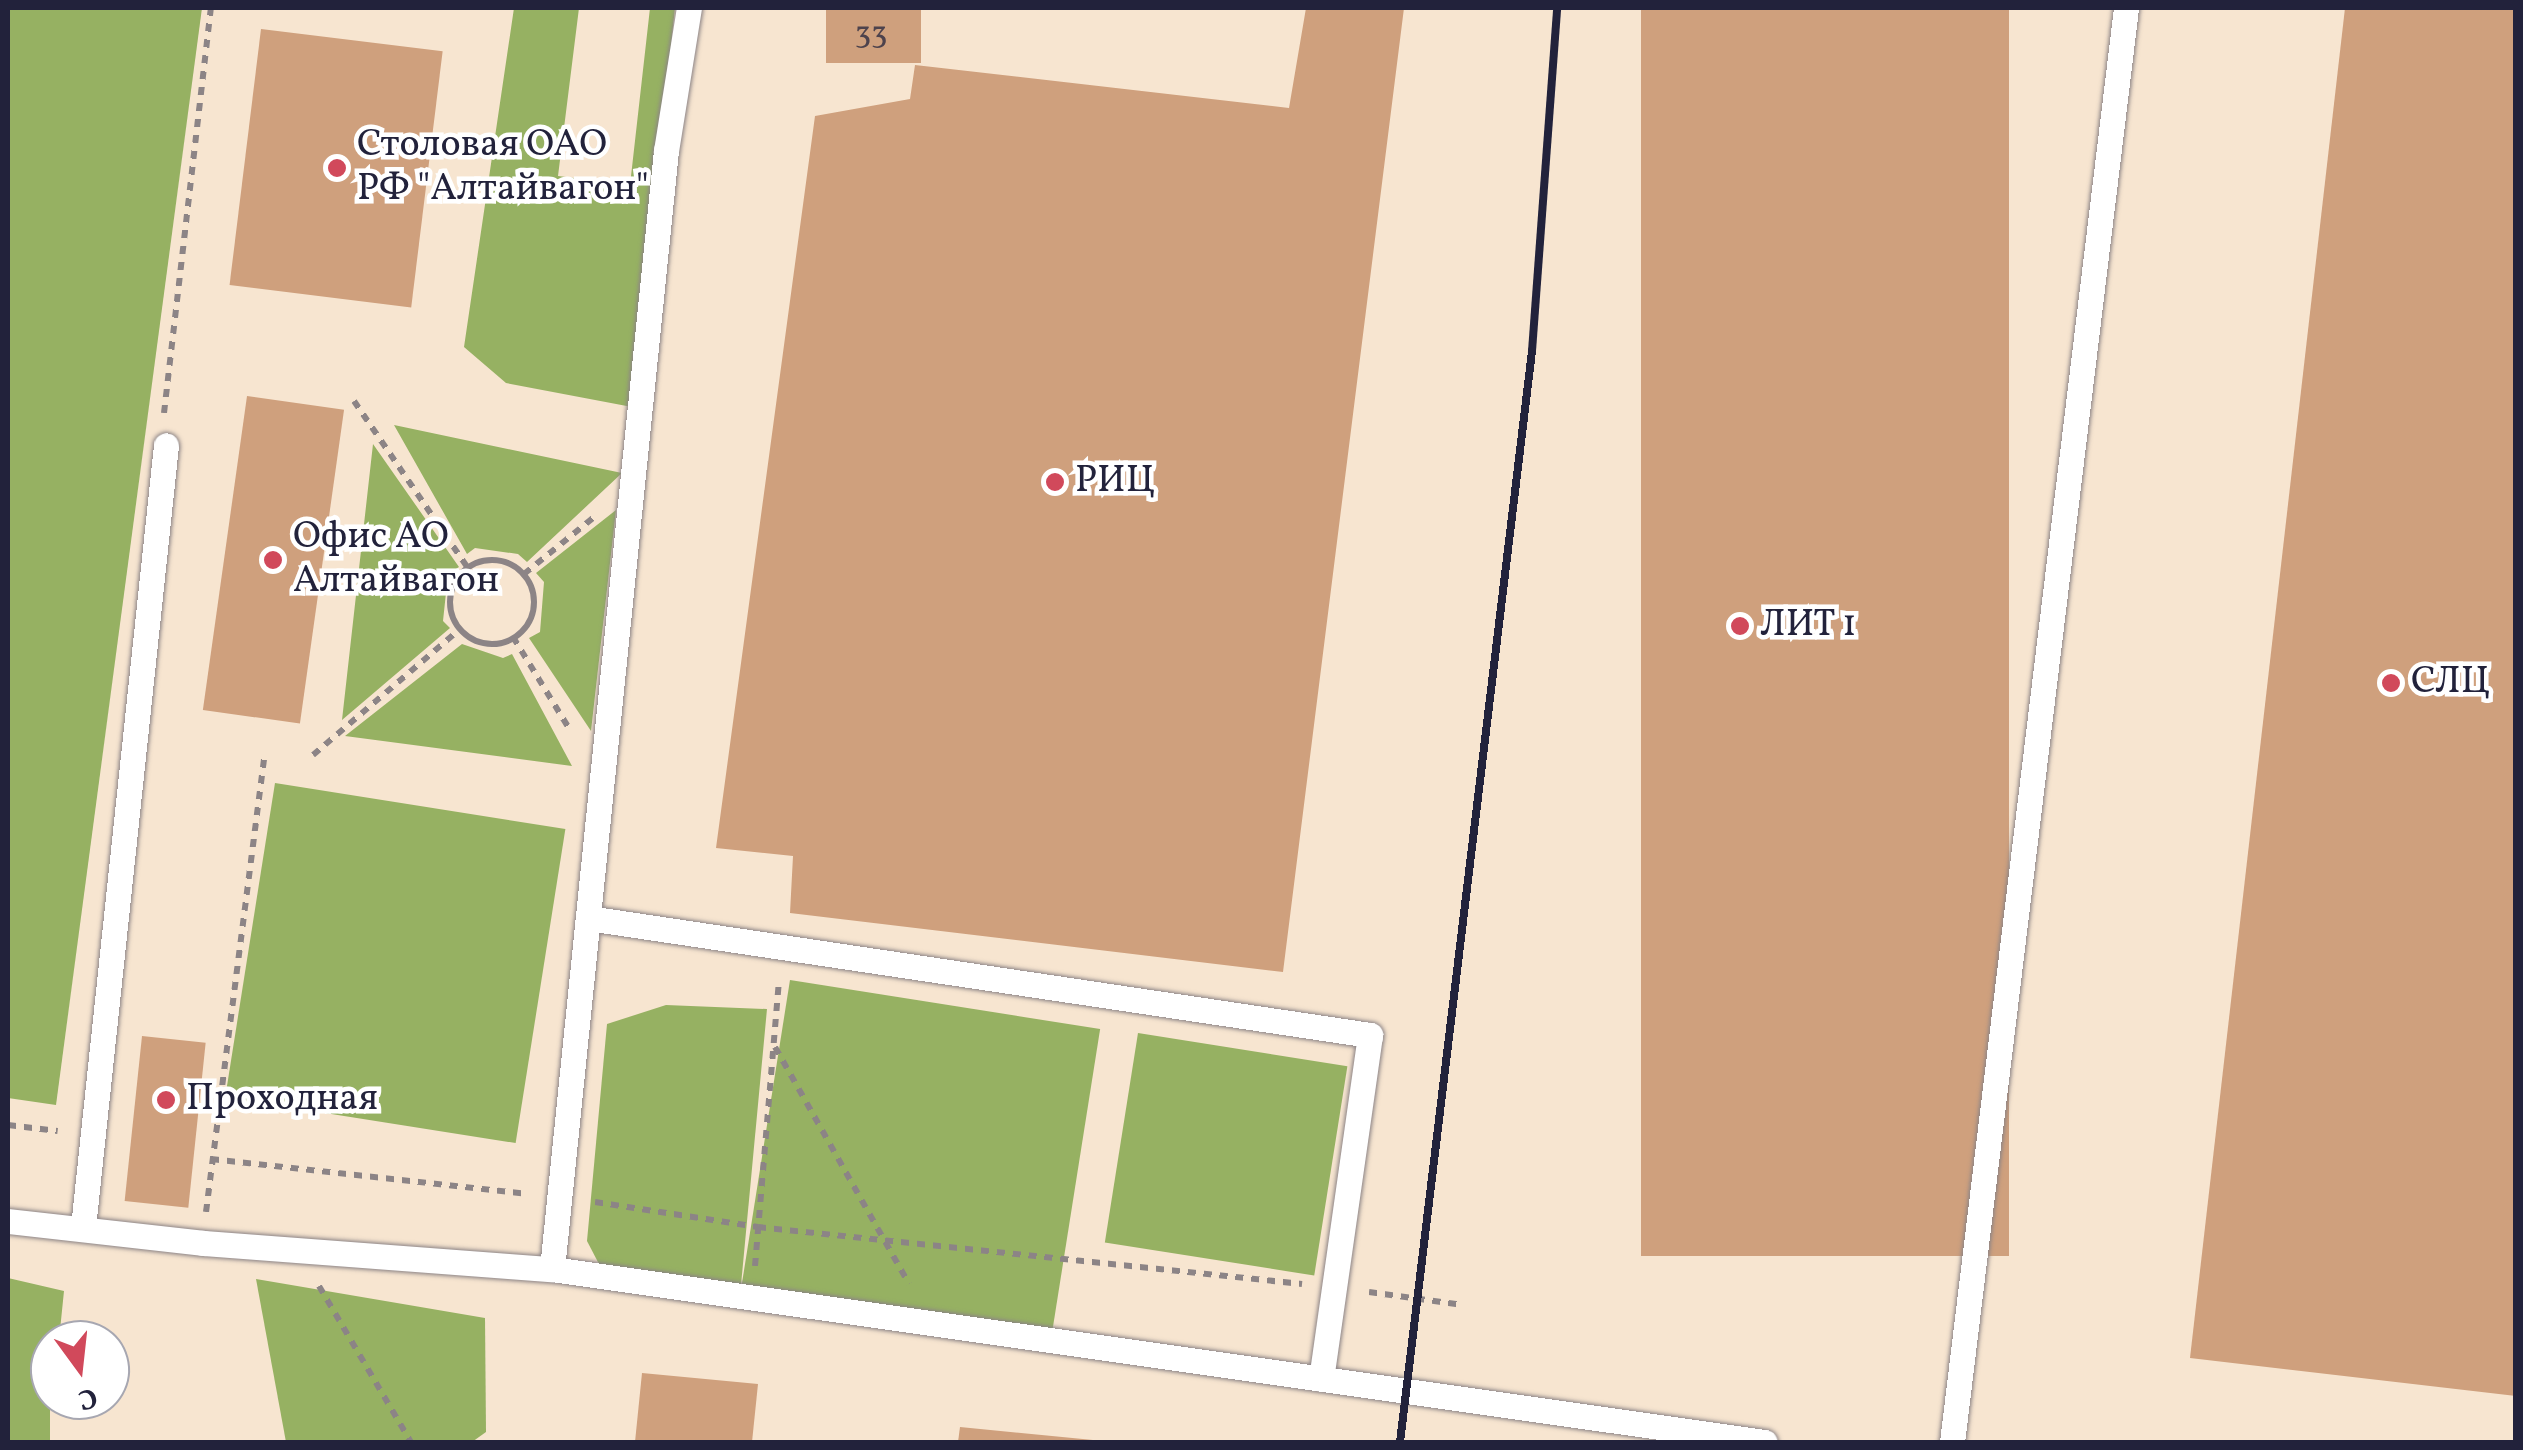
<!DOCTYPE html>
<meta charset="utf-8">
<style>
body{margin:0}
#map{position:relative;width:2523px;height:1450px;overflow:hidden;background:#f7e5d0;font-family:Vollkorn,serif}
div>[style]{position:absolute}
[style*='--x']{left:calc(var(--x)*1px);top:calc(var(--y)*1px);width:calc(var(--w)*1px);rotate:calc(var(--a)*1deg)}
.forest>*{inset:0;background:#96b162;transform-origin:0 0}
.building>*{inset:0;background:#cfa07d;transform-origin:0 0}
.path>*{height:6px;margin-top:-3px;transform-origin:0;background:repeating-linear-gradient(90deg,#8c8486 0 8px,transparent 0 16px)}
.path>.ring{margin:-3px;padding:0;box-sizing:content-box;background:none;border:6px solid #8c8486;border-radius:50%}
.roads{filter:drop-shadow(0 0 2px #8c8486) drop-shadow(0 0 2px #8c8486)}
.lane>*{height:25px;margin:-12.5px;padding:0 12.5px;transform-origin:12.5px;border-radius:12.5px;background:#fff}
.rail>*{height:8px;margin:-4px;padding:0 4px;transform-origin:4px;border-radius:4px;background:#22223b}
.dots>*{width:28px;height:28px;translate:-50% -50%;box-sizing:border-box;border:5px solid #fff;border-radius:50%}
span{translate:-50% -50%;white-space:nowrap;text-align:center;line-height:1.15;-webkit-text-stroke:9px #fff;paint-order:stroke}
.number-label{font-size:32px;color:#4d424c}
.number-label span{-webkit-text-stroke-width:0}
.poi-label{font-size:38px;color:#22223b}
.left{translate:0 -50%;text-align:left}
.frame{position:absolute;inset:0;border:10px solid #22223b;pointer-events:none}
.north{position:absolute;left:30px;top:1320px;width:100px;height:100px;box-sizing:border-box;background:#fff;border:2px solid #a7a7b1;border-radius:50%;rotate:165deg;font-size:28px;font-weight:700;line-height:40px;text-align:center;color:#22223b}
.north::after{content:'';display:block;margin:auto;width:35px;height:45px;background:#d1495b;clip-path:polygon(50% 0,100% 100%,50% 72%,0 100%)}
</style>
<div id="map">
<div class="forest">
<div style="clip-path:polygon(8px 8px,202px 8px,56px 1105px,8px 1098px)"></div>
<div style="clip-path:polygon(514px 8px,579px 8px,558px 176px,630px 185px,650px 8px,675px 8px,632px 407px,506px 383px,464px 347px)"></div>
<div style="clip-path:polygon(394px 425px,622px 473px,527px 562px,518px 554px,475px 548px,467px 554px)"></div>
<div style="clip-path:polygon(373px 444px,459px 567px,448px 574px,443px 621px,450px 628px,342px 720px)"></div>
<div style="clip-path:polygon(616px 510px,591px 731px,529px 638px,540px 632px,544px 582px,536px 573px)"></div>
<div style="clip-path:polygon(462px 644px,503px 658px,512px 654px,572px 766px,345px 736px)"></div>
<div style="left:275px;top:783px;width:294px;height:318px;rotate:9deg"></div>
<div style="left:790px;top:980px;width:314px;height:312px;rotate:9deg"></div>
<div style="clip-path:polygon(666px 1005px,767px 1009px,741px 1285px,600px 1266px,587px 1241px,607px 1024px)"></div>
<div style="left:1138px;top:1033px;width:212px;height:212px;rotate:9deg"></div>
<div style="clip-path:polygon(8px 1278px,64px 1291px,59px 1340px,50px 1340px,50px 1442px,8px 1442px)"></div>
<div style="clip-path:polygon(256px 1279px,485px 1318px,486px 1432px,472px 1442px,286px 1442px)"></div>
</div>
<div class="building">
<div style="left:826px;top:8px;width:95px;height:55px"></div>
<div style="clip-path:polygon(1306px 8px,1404px 8px,1283px 972px,790px 913px,793px 856px,716px 848px,815px 116px,910px 99px,915px 65px,1289px 108px)"></div>
<div style="left:1641px;top:8px;width:368px;height:1248px"></div>
<div style="clip-path:polygon(2345px 8px,2516px 8px,2516px 1396px,2190px 1358px)"></div>
<div style="left:261px;top:29px;width:183px;height:258px;rotate:7deg"></div>
<div style="left:247px;top:396px;width:98px;height:317px;rotate:8deg"></div>
<div style="left:142px;top:1036px;width:64px;height:166px;rotate:6deg"></div>
<div style="clip-path:polygon(642px 1373px,758px 1384px,752px 1442px,635px 1442px)"></div>
<div style="clip-path:polygon(960px 1427px,1093px 1440px,1093px 1442px,958px 1442px)"></div>
</div>
<div class="path">
<div style="--x:354;--y:401;--w:202;--a:55.7"></div>
<div style="--x:164;--y:413;--w:408;--a:-83.4"></div>
<div class="ring" style="left:450px;top:560px;width:78px;height:78px"></div>
<div style="--x:524;--y:574;--w:89;--a:-39.1"></div>
<div style="--x:513;--y:637;--w:109;--a:58.5"></div>
<div style="--x:313;--y:755;--w:194;--a:-40.6"></div>
<div style="--x:775;--y:1047;--w:272;--a:60.5"></div>
<div style="--x:8;--y:1125;--w:50;--a:6.8"></div>
<div style="--x:211;--y:1159;--w:319;--a:6.3"></div>
<div style="--x:595;--y:1202;--w:165;--a:8.7"></div>
<div style="--x:758;--y:1227;--w:547;--a:5.98"></div>
<div style="--x:206;--y:1212;--w:458;--a:-82.7"></div>
<div style="--x:755;--y:1266;--w:287;--a:-85.2"></div>
<div style="--x:319;--y:1286;--w:181;--a:59.5"></div>
<div style="--x:1369;--y:1292;--w:95;--a:7.9"></div>
</div>
<div class="roads">
<div class="lane">
<div style="--x:588;--y:918;--w:791;--a:8.51"></div>
<div style="--x:1370;--y:1035;--w:347;--a:98.1"></div>
<div style="--x:8;--y:1221;--w:196;--a:6.4"></div>
<div style="--x:203;--y:1243;--w:350;--a:4.3"></div>
<div style="--x:552;--y:1269;--w:1225;--a:8.12"></div>
<div style="--x:83;--y:1227;--w:786;--a:-83.94"></div>
<div style="--x:552;--y:1269;--w:1124;--a:-84.18"></div>
<div style="--x:666;--y:151;--w:145;--a:-80.9"></div>
<div style="--x:1952;--y:1442;--w:1445;--a:-83.08"></div>
</div>
</div>
<div class="rail">
<div style="--x:1400;--y:1442;--w:1099;--a:-83.1"></div>
<div style="--x:1532;--y:351;--w:344;--a:-85.8"></div>
</div>
<div class="dots">
<div style="left:337px;top:168px;background:#d1495b"></div>
<div style="left:1055px;top:482px;background:#d1495b"></div>
<div style="left:273px;top:560px;background:#d1495b"></div>
<div style="left:1740px;top:626px;background:#d1495b"></div>
<div style="left:2391px;top:683px;background:#d1495b"></div>
<div style="left:166px;top:1100px;background:#d1495b"></div>
</div>
<div class="number-label">
<span style="left:871px;top:35px">33</span>
</div>
<div class="poi-label">
<span class="left" style="left:357px;top:168px">Столовая ОАО<br>РФ "Алтайвагон"</span>
<span class="left" style="left:1075px;top:482px">РИЦ</span>
<span class="left" style="left:293px;top:560px">Офис АО<br>Алтайвагон</span>
<span class="left" style="left:1760px;top:626px">ЛИТ 1</span>
<span class="left" style="left:2411px;top:683px">СЛЦ</span>
<span class="left" style="left:186px;top:1100px">Проходная</span>
</div>
<div class="frame"></div>
<div class="north">С</div>
</div>
